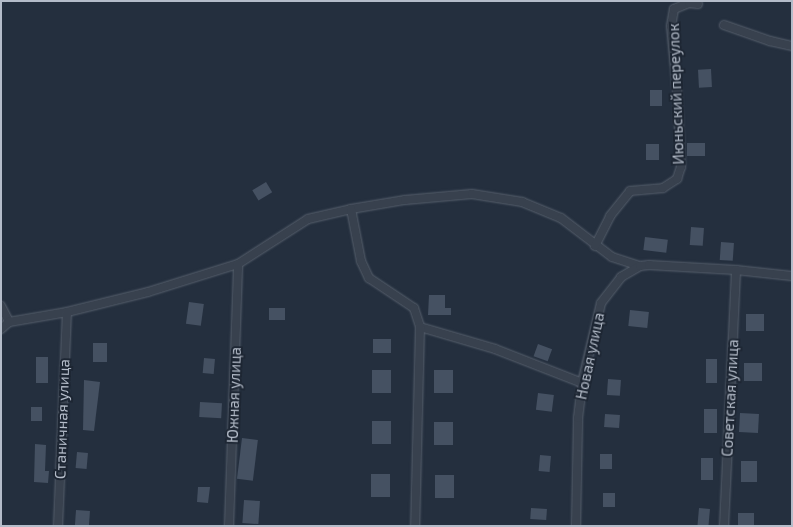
<!DOCTYPE html>
<meta charset="utf-8">
<style>
body{margin:0}
#map{position:relative;width:793px;height:527px;overflow:hidden;background:#242f3e;font-family:"Exo 2",sans-serif}
div>[style]{position:absolute}
[style*='--x']{left:calc(var(--x)*1px);top:calc(var(--y)*1px);width:calc(var(--w)*1px);rotate:calc(var(--a)*1deg)}
.building>*{inset:0;background:#455162;transform-origin:0 0}
.roads{filter:drop-shadow(0 0 1px #565f6c) drop-shadow(0 0 1px #565f6c)}
.minor>*{height:8px;margin:-4px;padding:0 4px;transform-origin:4px;border-radius:4px;background:#38414e}
span{translate:-50% -50%;white-space:nowrap;text-align:center;line-height:1.15;-webkit-text-stroke:4px #1d2633;paint-order:stroke}
.street-label{font-size:15px;color:#b4bcc9}
.frame{position:absolute;inset:0;border:2px solid #b4bcc9;pointer-events:none}
</style>
<div id="map">
<div class="building">
<div style="left:711px;top:69px;width:18px;height:13px;rotate:87deg"></div>
<div style="left:650px;top:90px;width:12px;height:16px"></div>
<div style="left:687px;top:143px;width:18px;height:13px"></div>
<div style="left:646px;top:144px;width:13px;height:16px"></div>
<div style="left:266px;top:182px;width:12px;height:16px;rotate:59deg"></div>
<div style="left:691px;top:227px;width:13px;height:18px;rotate:4deg"></div>
<div style="left:645px;top:237px;width:23px;height:13px;rotate:7deg"></div>
<div style="left:721px;top:242px;width:13px;height:18px;rotate:4deg"></div>
<div style="clip-path:polygon(429px 295px,445px 295px,445px 308px,451px 308px,451px 315px,428px 315px)"></div>
<div style="left:189px;top:302px;width:15px;height:22px;rotate:8deg"></div>
<div style="left:269px;top:308px;width:16px;height:12px"></div>
<div style="left:630px;top:310px;width:19px;height:16px;rotate:6deg"></div>
<div style="left:746px;top:314px;width:18px;height:17px"></div>
<div style="left:373px;top:339px;width:18px;height:14px"></div>
<div style="left:93px;top:343px;width:14px;height:19px"></div>
<div style="left:538px;top:344px;width:15px;height:13px;rotate:20deg"></div>
<div style="left:36px;top:357px;width:12px;height:26px"></div>
<div style="left:204px;top:358px;width:11px;height:15px;rotate:5deg"></div>
<div style="left:706px;top:359px;width:11px;height:24px"></div>
<div style="left:744px;top:363px;width:18px;height:18px"></div>
<div style="left:372px;top:370px;width:19px;height:23px"></div>
<div style="left:434px;top:370px;width:19px;height:23px"></div>
<div style="left:608px;top:379px;width:13px;height:16px;rotate:4deg"></div>
<div style="clip-path:polygon(84px 380px,100px 382px,94px 431px,83px 430px)"></div>
<div style="left:538px;top:393px;width:16px;height:17px;rotate:7deg"></div>
<div style="left:200px;top:402px;width:22px;height:15px;rotate:3deg"></div>
<div style="left:31px;top:407px;width:11px;height:14px"></div>
<div style="left:704px;top:409px;width:13px;height:24px"></div>
<div style="left:740px;top:413px;width:19px;height:19px;rotate:3deg"></div>
<div style="left:605px;top:414px;width:15px;height:13px;rotate:4deg"></div>
<div style="left:372px;top:421px;width:19px;height:23px"></div>
<div style="left:434px;top:422px;width:19px;height:23px"></div>
<div style="left:242px;top:438px;width:16px;height:41px;rotate:7deg"></div>
<div style="clip-path:polygon(35px 444px,46px 445px,45px 471px,49px 471px,48px 483px,34px 482px)"></div>
<div style="left:77px;top:452px;width:11px;height:16px;rotate:5deg"></div>
<div style="left:600px;top:454px;width:12px;height:15px"></div>
<div style="left:540px;top:455px;width:11px;height:16px;rotate:5deg"></div>
<div style="left:701px;top:458px;width:12px;height:22px"></div>
<div style="left:741px;top:461px;width:16px;height:21px"></div>
<div style="left:371px;top:474px;width:19px;height:23px"></div>
<div style="left:435px;top:475px;width:19px;height:23px"></div>
<div style="clip-path:polygon(198px 487px,210px 487px,208px 503px,197px 502px)"></div>
<div style="left:603px;top:493px;width:12px;height:14px"></div>
<div style="left:244px;top:500px;width:16px;height:23px;rotate:4deg"></div>
<div style="left:531px;top:508px;width:16px;height:11px;rotate:4deg"></div>
<div style="left:699px;top:508px;width:11px;height:18px;rotate:5deg"></div>
<div style="left:76px;top:510px;width:14px;height:16px;rotate:4deg"></div>
<div style="left:738px;top:513px;width:16px;height:13px"></div>
</div>
<div class="roads">
<div class="minor">
<div style="--x:724;--y:25;--w:49;--a:19.2"></div>
<div style="--x:770;--y:41;--w:23;--a:13"></div>
<div style="--x:351;--y:209;--w:55;--a:-9.5"></div>
<div style="--x:405;--y:200;--w:67;--a:-5.1"></div>
<div style="--x:472;--y:194;--w:51;--a:9.1"></div>
<div style="--x:522;--y:202;--w:42;--a:22.3"></div>
<div style="--x:561;--y:218;--w:64;--a:37.4"></div>
<div style="--x:612;--y:257;--w:29;--a:18"></div>
<div style="--x:595;--y:246;--w:34;--a:-63"></div>
<div style="--x:610;--y:216;--w:32;--a:-51"></div>
<div style="--x:630;--y:191;--w:33;--a:-5"></div>
<div style="--x:663;--y:188;--w:17;--a:-33"></div>
<div style="--x:677;--y:179;--w:13;--a:-72"></div>
<div style="--x:681;--y:167;--w:78;--a:-92.9"></div>
<div style="--x:677;--y:89;--w:63;--a:-95.4"></div>
<div style="--x:671;--y:26;--w:17;--a:-80"></div>
<div style="--x:674;--y:9;--w:16;--a:-22"></div>
<div style="--x:689;--y:3;--w:9;--a:6"></div>
<div style="--x:1;--y:306;--w:18;--a:63"></div>
<div style="--x:420;--y:327;--w:78;--a:16.3"></div>
<div style="--x:495;--y:349;--w:93;--a:21.3"></div>
<div style="--x:1;--y:329;--w:11;--a:-41"></div>
<div style="--x:9;--y:322;--w:59;--a:-9.8"></div>
<div style="--x:67;--y:312;--w:83;--a:-13.9"></div>
<div style="--x:148;--y:292;--w:94;--a:-17.3"></div>
<div style="--x:238;--y:264;--w:83;--a:-32.7"></div>
<div style="--x:308;--y:219;--w:44;--a:-13.1"></div>
<div style="--x:351;--y:209;--w:53;--a:79.1"></div>
<div style="--x:361;--y:261;--w:19;--a:65"></div>
<div style="--x:369;--y:278;--w:54;--a:33.7"></div>
<div style="--x:414;--y:308;--w:20;--a:72"></div>
<div style="--x:420;--y:327;--w:199;--a:91.4"></div>
<div style="--x:58;--y:526;--w:214;--a:-87.6"></div>
<div style="--x:229;--y:526;--w:262;--a:-88"></div>
<div style="--x:576;--y:526;--w:108;--a:-88.9"></div>
<div style="--x:578;--y:418;--w:35;--a:-83"></div>
<div style="--x:582;--y:383;--w:82;--a:-76.6"></div>
<div style="--x:601;--y:303;--w:33;--a:-52"></div>
<div style="--x:621;--y:277;--w:22;--a:-30"></div>
<div style="--x:640;--y:266;--w:9;--a:-6"></div>
<div style="--x:649;--y:265;--w:87;--a:3.3"></div>
<div style="--x:736;--y:270;--w:56;--a:6.1"></div>
<div style="--x:724;--y:526;--w:256;--a:-87.3"></div>
</div>
</div>
<div class="street-label">
<span style="left:676px;top:94px;rotate:-92deg">Июньский переулок</span>
<span style="left:590px;top:356px;rotate:-78deg">Новая улица</span>
<span style="left:234px;top:395px;rotate:-88deg">Южная улица</span>
<span style="left:730px;top:398px;rotate:-87deg">Советская улица</span>
<span style="left:62px;top:419px;rotate:-88deg">Станичная улица</span>
</div>
<div class="frame"></div>
</div>
